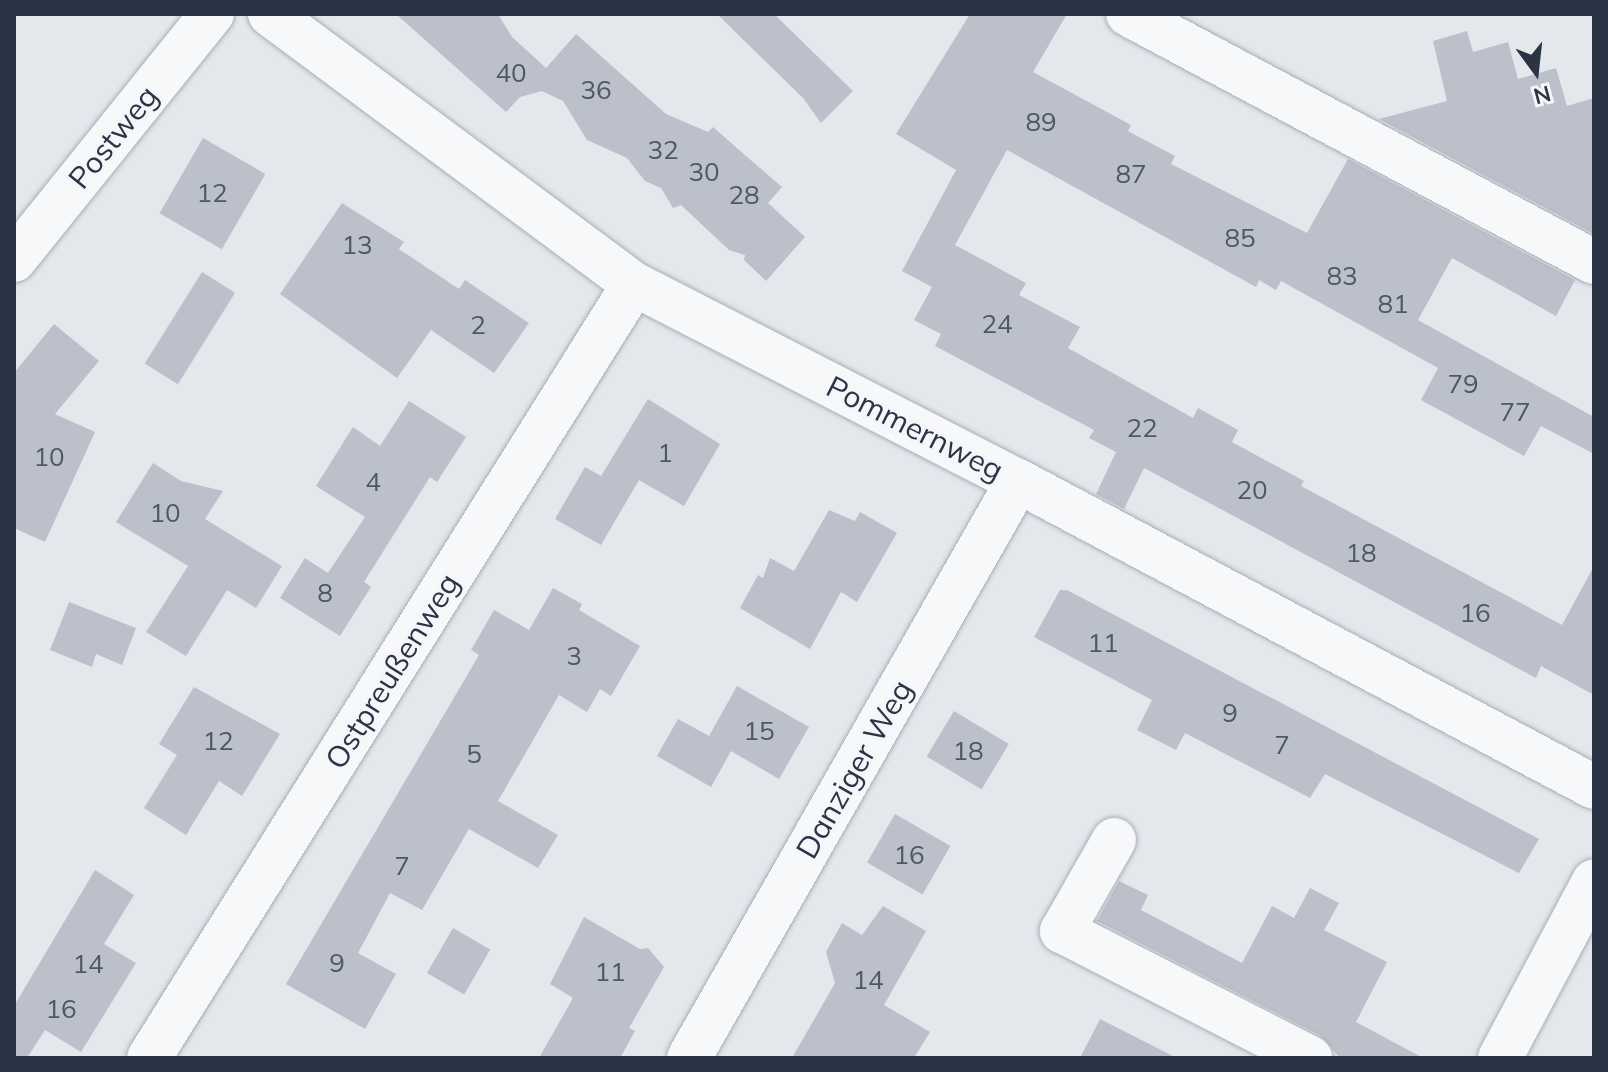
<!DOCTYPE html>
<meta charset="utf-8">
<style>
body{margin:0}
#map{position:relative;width:1608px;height:1072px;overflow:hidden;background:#e4e7ec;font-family:Mulish,sans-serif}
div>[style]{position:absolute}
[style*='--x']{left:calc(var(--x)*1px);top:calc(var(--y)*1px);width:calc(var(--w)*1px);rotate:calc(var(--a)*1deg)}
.building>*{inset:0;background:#bbc0ca;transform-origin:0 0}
.roads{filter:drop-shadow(0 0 2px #a9aeb7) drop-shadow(0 0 2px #a9aeb7)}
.minor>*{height:44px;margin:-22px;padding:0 22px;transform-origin:22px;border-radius:22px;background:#f7f8fa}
span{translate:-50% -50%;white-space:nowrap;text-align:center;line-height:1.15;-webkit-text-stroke:7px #f4f6f9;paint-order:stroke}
.number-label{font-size:26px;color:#4f5766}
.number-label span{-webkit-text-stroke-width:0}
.street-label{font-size:30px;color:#2b3445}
.frame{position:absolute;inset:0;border:16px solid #2b3445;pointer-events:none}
.north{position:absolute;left:1496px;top:32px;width:80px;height:80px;-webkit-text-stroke:6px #f4f6f9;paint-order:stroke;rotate:165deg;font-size:22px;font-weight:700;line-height:32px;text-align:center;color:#2b3445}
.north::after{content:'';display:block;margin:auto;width:28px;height:36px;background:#2b3445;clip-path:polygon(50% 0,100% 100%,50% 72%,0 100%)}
</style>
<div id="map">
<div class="building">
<div style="clip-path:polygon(396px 14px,498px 14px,512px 37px,546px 68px,576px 34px,666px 114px,708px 132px,713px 127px,746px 156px,782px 187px,768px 203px,805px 237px,766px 281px,744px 260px,745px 255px,729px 250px,681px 205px,673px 208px,661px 188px,645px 181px,627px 158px,587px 140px,563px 101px,542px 91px,520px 97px,506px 112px)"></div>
<div style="clip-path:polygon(717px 14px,774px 14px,853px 91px,821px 123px,803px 98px)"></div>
<div style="clip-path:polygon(970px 14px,1067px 14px,1033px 72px,1131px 125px,1128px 131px,1175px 156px,1171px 164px,1307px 233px,1348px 159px,1575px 280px,1556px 316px,1452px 258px,1418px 320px,1594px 417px,1594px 454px,1541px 426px,1524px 456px,1421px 400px,1438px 368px,1281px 281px,1276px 290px,1259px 280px,1256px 287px,1007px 150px,955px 245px,1026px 283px,1019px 295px,1080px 327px,1068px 348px,1193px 418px,1198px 408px,1238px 430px,1232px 442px,1304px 481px,1301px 486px,1562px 625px,1594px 566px,1594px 695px,1541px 666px,1536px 678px,1144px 468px,1124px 509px,1096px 494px,1116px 452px,1089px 438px,1094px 430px,935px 346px,941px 334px,914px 320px,932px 287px,902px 271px,956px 170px,896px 134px)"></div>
<div style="clip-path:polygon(1467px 31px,1473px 52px,1508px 42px,1518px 79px,1556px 68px,1567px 106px,1594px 98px,1594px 234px,1379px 119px,1447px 101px,1433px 41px)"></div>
<div style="left:203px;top:138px;width:72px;height:87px;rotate:30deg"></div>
<div style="clip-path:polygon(342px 203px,404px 242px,399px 249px,459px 289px,465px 280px,529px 323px,494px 373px,431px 330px,397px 378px,280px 294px)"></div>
<div style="left:202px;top:272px;width:39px;height:108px;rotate:32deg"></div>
<div style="clip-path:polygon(54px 324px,99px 361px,55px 414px,95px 432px,45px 542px,14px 528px,14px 373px)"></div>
<div style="clip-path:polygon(648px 399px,720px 444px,684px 506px,639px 480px,601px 545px,555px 519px,585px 467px,601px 476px)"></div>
<div style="clip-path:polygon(409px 401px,466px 437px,437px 482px,430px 477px,364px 582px,371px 587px,340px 636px,280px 598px,305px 558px,328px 573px,365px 517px,316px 486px,353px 427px,380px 446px)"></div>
<div style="clip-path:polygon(153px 463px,181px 481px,223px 491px,205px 519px,282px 566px,256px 608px,227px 590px,186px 656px,146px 632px,188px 566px,116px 522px)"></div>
<div style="clip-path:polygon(829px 510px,855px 521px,860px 512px,897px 533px,857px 602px,841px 592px,810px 649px,740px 608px,758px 575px,763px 578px,770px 558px,794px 571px)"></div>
<div style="clip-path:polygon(553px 588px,582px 604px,579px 610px,640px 646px,611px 696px,600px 689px,587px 712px,559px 695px,498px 801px,558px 835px,538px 868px,469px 829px,422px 910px,390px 893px,358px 953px,396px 974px,365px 1029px,286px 984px,479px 655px,471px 650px,494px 610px,529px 630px)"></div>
<div style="clip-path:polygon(1060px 590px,1067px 590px,1539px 839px,1519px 873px,1325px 774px,1310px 798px,1185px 733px,1176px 750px,1137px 730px,1152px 700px,1034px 637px)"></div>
<div style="clip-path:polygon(69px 602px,136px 628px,122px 665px,96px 654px,92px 667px,50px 650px)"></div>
<div style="clip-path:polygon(737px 686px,809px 727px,779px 779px,731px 751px,711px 787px,657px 756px,678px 719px,709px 736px)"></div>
<div style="clip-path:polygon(194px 687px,280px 734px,242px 796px,219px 781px,186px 835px,144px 808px,177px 755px,159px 744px)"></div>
<div style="left:954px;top:711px;width:64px;height:53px;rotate:31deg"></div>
<div style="left:895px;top:814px;width:64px;height:56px;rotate:30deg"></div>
<div style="clip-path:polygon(95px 870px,134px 895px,104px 944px,136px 963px,81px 1052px,45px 1030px,27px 1058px,14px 1058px,14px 1006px)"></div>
<div style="clip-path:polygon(1119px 881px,1148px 895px,1141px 910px,1242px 963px,1272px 906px,1294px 918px,1310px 888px,1339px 903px,1324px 930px,1387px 962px,1356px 1022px,1423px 1058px,1340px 1058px,1321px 1036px,1097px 921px)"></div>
<div style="clip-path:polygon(883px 906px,926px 931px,884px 1005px,930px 1032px,914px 1058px,792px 1058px,835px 983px,826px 952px,842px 923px,862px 935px)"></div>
<div style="clip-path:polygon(584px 917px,640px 949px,648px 948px,664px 967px,629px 1028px,635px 1031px,620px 1058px,539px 1058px,573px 998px,550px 984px)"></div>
<div style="left:453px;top:928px;width:43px;height:52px;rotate:30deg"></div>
<div style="clip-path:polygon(1100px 1019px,1177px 1058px,1080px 1058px)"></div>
</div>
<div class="roads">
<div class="minor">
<div style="--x:270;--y:14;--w:453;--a:36.6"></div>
<div style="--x:634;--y:284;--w:432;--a:27.2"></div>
<div style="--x:1018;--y:481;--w:652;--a:27.98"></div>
<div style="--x:1128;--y:14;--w:528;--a:28.02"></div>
<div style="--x:14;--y:260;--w:316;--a:-51.2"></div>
<div style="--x:1114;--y:840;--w:105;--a:119.7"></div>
<div style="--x:1062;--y:931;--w:279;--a:27.1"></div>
<div style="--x:149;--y:1058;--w:913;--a:-57.93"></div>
<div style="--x:689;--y:1058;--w:664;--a:-60.31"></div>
<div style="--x:1500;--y:1058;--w:200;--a:-62"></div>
</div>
</div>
<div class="number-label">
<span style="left:511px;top:73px">40</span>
<span style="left:596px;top:90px">36</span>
<span style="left:1041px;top:122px">89</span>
<span style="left:663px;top:150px">32</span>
<span style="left:704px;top:172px">30</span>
<span style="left:1131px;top:174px">87</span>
<span style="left:212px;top:193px">12</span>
<span style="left:744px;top:195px">28</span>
<span style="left:1240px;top:238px">85</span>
<span style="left:357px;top:245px">13</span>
<span style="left:1342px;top:276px">83</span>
<span style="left:1393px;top:304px">81</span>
<span style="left:997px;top:324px">24</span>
<span style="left:478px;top:325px">2</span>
<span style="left:1463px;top:384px">79</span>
<span style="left:1515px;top:412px">77</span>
<span style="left:1142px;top:428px">22</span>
<span style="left:665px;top:453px">1</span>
<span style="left:49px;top:457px">10</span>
<span style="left:373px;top:482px">4</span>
<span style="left:1252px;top:490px">20</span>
<span style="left:165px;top:513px">10</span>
<span style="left:1361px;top:553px">18</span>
<span style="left:325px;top:593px">8</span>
<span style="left:1475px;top:613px">16</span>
<span style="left:1103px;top:643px">11</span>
<span style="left:574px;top:656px">3</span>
<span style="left:1230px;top:713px">9</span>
<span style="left:759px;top:731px">15</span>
<span style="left:218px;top:741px">12</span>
<span style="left:1282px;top:745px">7</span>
<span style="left:968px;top:751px">18</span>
<span style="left:474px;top:754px">5</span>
<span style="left:909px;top:855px">16</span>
<span style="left:402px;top:866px">7</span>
<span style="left:337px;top:963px">9</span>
<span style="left:88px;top:964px">14</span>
<span style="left:610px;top:972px">11</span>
<span style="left:868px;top:980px">14</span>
<span style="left:61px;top:1009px">16</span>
</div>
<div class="street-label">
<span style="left:113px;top:137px;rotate:-51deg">Postweg</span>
<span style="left:915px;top:428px;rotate:27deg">Pommernweg</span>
<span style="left:392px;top:671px;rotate:-58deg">Ostpreußenweg</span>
<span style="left:854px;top:769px;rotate:-60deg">Danziger Weg</span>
</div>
<div class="frame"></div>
<div class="north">N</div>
</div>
